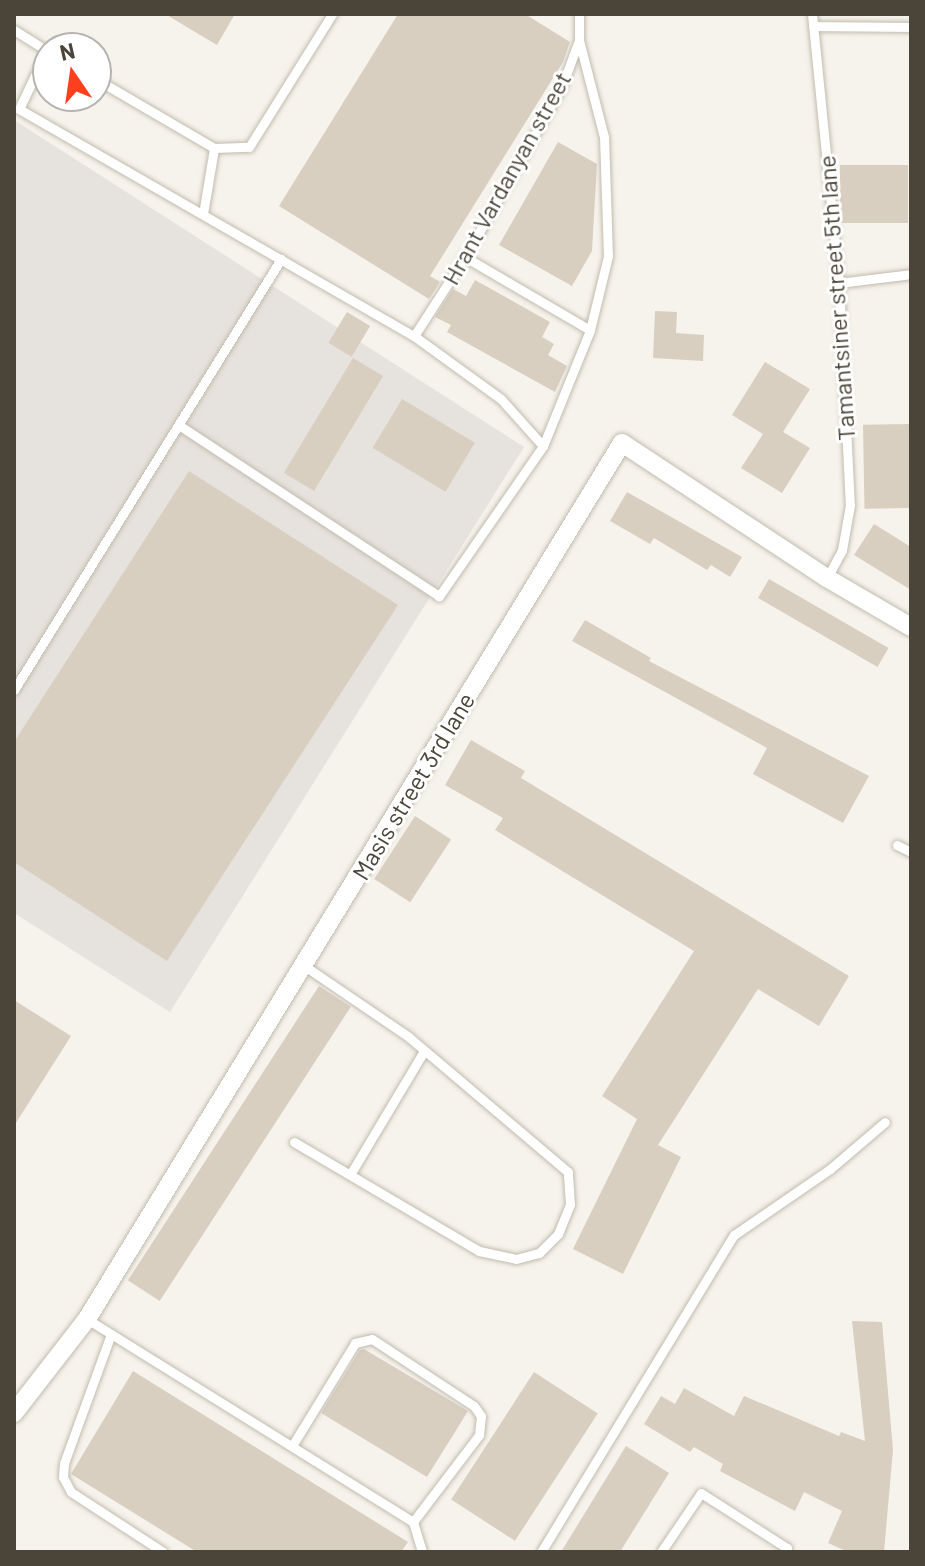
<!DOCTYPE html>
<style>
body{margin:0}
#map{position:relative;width:925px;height:1566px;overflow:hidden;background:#f6f3ec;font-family:Barlow,sans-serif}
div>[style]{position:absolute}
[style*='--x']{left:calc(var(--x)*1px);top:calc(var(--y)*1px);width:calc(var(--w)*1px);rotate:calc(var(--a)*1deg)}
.industrial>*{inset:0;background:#e6e2dd}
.building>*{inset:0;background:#d8cfc1;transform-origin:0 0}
.roads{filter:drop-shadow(0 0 2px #c2bbae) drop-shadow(0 0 2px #c2bbae)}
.lane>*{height:9px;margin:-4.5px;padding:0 4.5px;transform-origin:4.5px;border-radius:4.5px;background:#fff}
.street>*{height:18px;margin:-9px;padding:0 9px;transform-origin:9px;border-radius:9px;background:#fff}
span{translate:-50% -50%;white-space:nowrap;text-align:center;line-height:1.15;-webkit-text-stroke:6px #fff;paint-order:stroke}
.street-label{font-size:24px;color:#4b4439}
.frame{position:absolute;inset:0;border:16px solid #4b4439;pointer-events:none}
.north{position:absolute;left:32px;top:32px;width:80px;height:80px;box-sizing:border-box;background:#fff;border:2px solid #b7b4b0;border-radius:50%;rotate:347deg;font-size:22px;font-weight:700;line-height:32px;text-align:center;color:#4b4439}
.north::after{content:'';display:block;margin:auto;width:28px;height:36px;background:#fc3f1d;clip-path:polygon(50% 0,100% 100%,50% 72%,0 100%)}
</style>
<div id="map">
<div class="industrial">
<div style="clip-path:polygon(14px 120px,524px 447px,170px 1012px,14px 913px)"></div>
</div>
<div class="building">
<div style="clip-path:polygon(165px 14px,235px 14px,217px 45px)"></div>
<div style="clip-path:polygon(398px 14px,525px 14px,570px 42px,563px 62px,430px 276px,440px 282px,429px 299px,279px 206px)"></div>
<div style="clip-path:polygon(558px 142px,597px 164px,592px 251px,572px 286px,499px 245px)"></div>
<div style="left:840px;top:165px;width:68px;height:58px"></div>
<div style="clip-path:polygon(475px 280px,550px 322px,542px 337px,554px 344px,548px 355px,567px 366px,555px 392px,447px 332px,451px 325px,435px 317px,453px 289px,466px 296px)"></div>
<div style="clip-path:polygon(655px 311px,677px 312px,676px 333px,704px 335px,703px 361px,653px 358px)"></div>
<div style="left:347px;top:312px;width:27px;height:36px;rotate:31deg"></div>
<div style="left:353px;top:358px;width:35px;height:134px;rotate:31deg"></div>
<div style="clip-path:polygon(765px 362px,810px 389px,783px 432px,810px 448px,782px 493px,741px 468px,763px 434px,732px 415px)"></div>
<div style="left:402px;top:399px;width:85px;height:57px;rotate:31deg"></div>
<div style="left:910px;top:424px;width:84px;height:47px;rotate:89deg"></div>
<div style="clip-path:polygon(189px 471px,398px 605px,167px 961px,14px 862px,14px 742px)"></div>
<div style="clip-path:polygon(627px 492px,742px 557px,730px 577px,711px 565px,707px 570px,654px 538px,650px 544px,610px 521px)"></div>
<div style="clip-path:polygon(874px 524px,911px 547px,911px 590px,854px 555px)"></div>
<div style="left:769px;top:579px;width:138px;height:22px;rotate:30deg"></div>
<div style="clip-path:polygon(585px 620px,651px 658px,649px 661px,869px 776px,843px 823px,753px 774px,767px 748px,572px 641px)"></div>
<div style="clip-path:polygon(471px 740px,525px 771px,521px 778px,849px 976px,819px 1026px,758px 989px,658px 1145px,681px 1157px,623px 1274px,573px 1249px,637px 1119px,602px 1096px,694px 951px,495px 830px,503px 818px,445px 785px)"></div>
<div style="left:415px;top:816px;width:43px;height:75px;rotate:33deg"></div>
<div style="left:319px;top:986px;width:38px;height:351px;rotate:33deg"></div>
<div style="clip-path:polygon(14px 1000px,71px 1036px,14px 1126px)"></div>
<div style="clip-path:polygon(852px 1321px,882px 1322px,893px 1450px,884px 1552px,848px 1552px,828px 1543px,842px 1511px,804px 1492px,795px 1511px,720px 1471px,723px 1464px,694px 1447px,690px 1452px,644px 1424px,661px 1396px,675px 1404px,684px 1388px,734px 1416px,744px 1396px,839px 1436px,841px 1432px,865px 1441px)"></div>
<div style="clip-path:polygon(364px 1349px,468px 1411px,427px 1477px,321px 1413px,360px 1350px)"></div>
<div style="clip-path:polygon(133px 1371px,408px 1542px,401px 1552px,197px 1552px,71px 1474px)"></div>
<div style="left:534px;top:1372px;width:76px;height:152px;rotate:33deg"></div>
<div style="clip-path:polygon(626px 1446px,669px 1473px,620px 1552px,561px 1552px)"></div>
</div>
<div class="roads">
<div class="lane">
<div style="--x:812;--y:14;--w:270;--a:84.3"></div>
<div style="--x:839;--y:283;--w:222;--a:87.2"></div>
<div style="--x:850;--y:505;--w:46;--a:100.1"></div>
<div style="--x:842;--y:550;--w:32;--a:118"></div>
<div style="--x:813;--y:26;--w:98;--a:0.6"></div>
<div style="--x:14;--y:30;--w:40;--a:32"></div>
<div style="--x:47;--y:50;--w:65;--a:115.4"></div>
<div style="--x:19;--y:109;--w:456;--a:29.9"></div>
<div style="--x:414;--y:336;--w:107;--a:35.9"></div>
<div style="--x:501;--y:399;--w:63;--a:48.2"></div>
<div style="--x:543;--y:446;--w:183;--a:124.7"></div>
<div style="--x:439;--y:596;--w:311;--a:-146.7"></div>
<div style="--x:96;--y:79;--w:137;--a:30.3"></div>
<div style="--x:214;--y:148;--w:35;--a:-2"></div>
<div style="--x:249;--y:147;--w:157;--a:-58"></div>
<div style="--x:203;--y:214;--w:67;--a:-80.5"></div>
<div style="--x:465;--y:257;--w:145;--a:30.3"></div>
<div style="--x:839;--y:283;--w:73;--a:-7.1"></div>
<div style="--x:414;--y:336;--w:94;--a:-57.2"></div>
<div style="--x:465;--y:257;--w:197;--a:-60.4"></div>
<div style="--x:562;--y:86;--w:49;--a:-69.7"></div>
<div style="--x:579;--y:40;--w:26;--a:-90"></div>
<div style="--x:543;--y:446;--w:125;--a:-67.9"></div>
<div style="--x:590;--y:330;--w:76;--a:-76.3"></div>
<div style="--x:608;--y:256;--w:119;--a:-91.9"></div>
<div style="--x:604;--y:137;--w:100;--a:-104.5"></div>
<div style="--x:14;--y:690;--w:507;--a:-58.22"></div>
<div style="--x:897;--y:845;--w:16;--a:27"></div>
<div style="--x:294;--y:1142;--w:215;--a:30.5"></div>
<div style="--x:479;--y:1251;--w:38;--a:12"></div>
<div style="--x:516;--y:1259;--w:24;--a:-15"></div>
<div style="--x:539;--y:1253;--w:27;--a:-45"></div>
<div style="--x:558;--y:1234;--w:32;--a:-68"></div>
<div style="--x:570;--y:1204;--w:32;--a:-94"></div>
<div style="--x:568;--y:1172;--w:209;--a:-139.7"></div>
<div style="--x:409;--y:1037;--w:128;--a:-145.8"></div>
<div style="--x:351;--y:1173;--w:142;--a:-59.1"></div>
<div style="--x:87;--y:1319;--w:384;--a:31.9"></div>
<div style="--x:413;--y:1522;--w:31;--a:73"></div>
<div style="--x:111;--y:1334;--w:137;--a:110"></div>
<div style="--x:64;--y:1463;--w:14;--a:94"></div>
<div style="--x:63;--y:1477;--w:17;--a:62"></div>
<div style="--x:71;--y:1492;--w:110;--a:33.1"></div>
<div style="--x:292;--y:1446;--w:121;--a:-58.5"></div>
<div style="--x:355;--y:1343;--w:17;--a:-13"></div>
<div style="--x:372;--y:1339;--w:122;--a:33.3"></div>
<div style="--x:474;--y:1406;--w:12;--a:55"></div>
<div style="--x:481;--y:1416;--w:19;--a:96"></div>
<div style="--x:479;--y:1435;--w:109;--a:127.2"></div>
<div style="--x:541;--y:1552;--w:371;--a:-58.7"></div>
<div style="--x:734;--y:1235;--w:116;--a:-34.5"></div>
<div style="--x:830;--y:1169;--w:72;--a:-40.5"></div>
<div style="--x:661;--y:1552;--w:71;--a:-55.9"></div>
<div style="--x:701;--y:1493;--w:102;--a:32.6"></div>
<div style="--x:787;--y:1548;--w:4;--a:117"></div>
</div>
<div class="street">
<div style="--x:14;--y:1413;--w:119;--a:-52.2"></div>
<div style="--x:87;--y:1319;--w:1026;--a:-58.59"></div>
<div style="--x:622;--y:443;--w:245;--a:33.4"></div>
<div style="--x:827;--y:578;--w:97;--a:30.3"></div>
</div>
</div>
<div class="street-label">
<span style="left:506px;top:178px;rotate:-61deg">Hrant Vardanyan street</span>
<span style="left:836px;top:298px;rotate:-94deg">Tamantsiner street 5th lane</span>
<span style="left:413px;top:786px;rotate:-59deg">Masis street 3rd lane</span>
</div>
<div class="frame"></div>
<div class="north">N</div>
</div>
